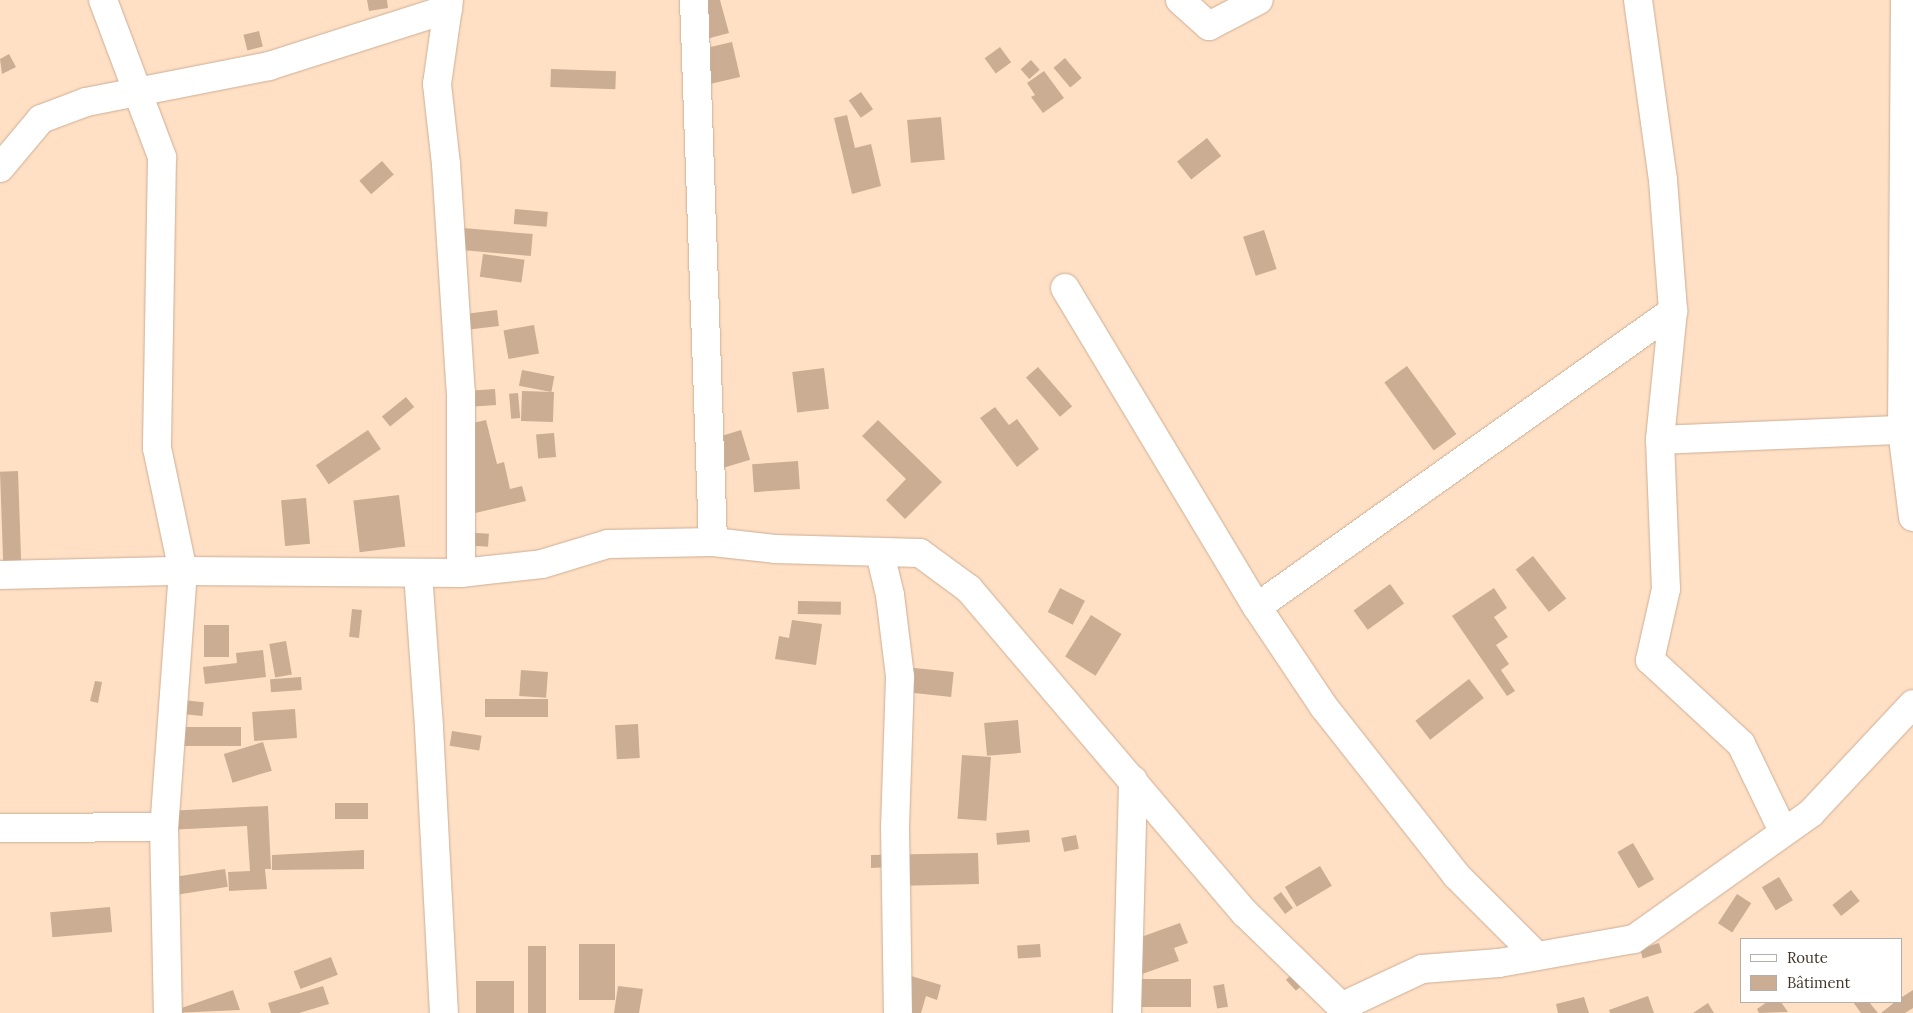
<!DOCTYPE html>
<meta charset="utf-8">
<style>
body{margin:0}
#map{position:relative;width:1913px;height:1013px;overflow:hidden;background:#ffe0c5;font-family:Lora,serif}
div>[style]{position:absolute}
[style*='--x']{left:calc(var(--x)*1px);top:calc(var(--y)*1px);width:calc(var(--w)*1px);rotate:calc(var(--a)*1deg)}
.building>*{inset:0;background:#caad93;transform-origin:0 0}
.roads{filter:drop-shadow(0 0 1px #ccae95) drop-shadow(0 0 1px #ccae95)}
.minor>*{height:28px;margin:-14px;padding:0 14px;transform-origin:14px;border-radius:14px;background:#fff}
span{translate:-50% -50%;white-space:nowrap;text-align:center;line-height:1.15;-webkit-text-stroke:4px #fff;paint-order:stroke}
.legend{position:absolute;left:1740px;top:938px;width:162px;height:65px;box-sizing:border-box;background:#fff;border:1px solid #b3aeaa;margin:0;padding:6px 9px;list-style:none;font-size:15px;color:#41352a}
.legend li{display:flex;align-items:center;gap:10px;height:25px}
.legend b{width:25px;border:1px solid #b3aeaa}
</style>
<div id="map">
<div class="building">
<div style="clip-path:polygon(367px 0,387px 0,388px 8px,369px 11px)"></div>
<div style="clip-path:polygon(695px 0,720px 0,729px 33px,691px 43px)"></div>
<div style="left:259px;top:31px;width:16px;height:16px;rotate:76deg"></div>
<div style="left:732px;top:42px;width:36px;height:32px;rotate:77deg"></div>
<div style="left:1000px;top:47px;width:19px;height:19px;rotate:54deg"></div>
<div style="clip-path:polygon(9px 54px,16px 67px,2px 74px,0 59px)"></div>
<div style="left:1065px;top:58px;width:26px;height:15px;rotate:50deg"></div>
<div style="left:1031px;top:60px;width:13px;height:14px;rotate:48deg"></div>
<div style="left:551px;top:69px;width:65px;height:18px;rotate:2deg"></div>
<div style="clip-path:polygon(1044px 71px,1064px 98px,1043px 113px,1031px 97px,1035px 95px,1027px 83px)"></div>
<div style="left:861px;top:92px;width:21px;height:15px;rotate:55deg"></div>
<div style="clip-path:polygon(847px 115px,855px 148px,871px 144px,881px 186px,852px 194px,834px 118px)"></div>
<div style="left:941px;top:117px;width:43px;height:34px;rotate:85deg"></div>
<div style="left:1207px;top:138px;width:23px;height:38px;rotate:52deg"></div>
<div style="left:382px;top:161px;width:18px;height:30px;rotate:49deg"></div>
<div style="left:515px;top:209px;width:33px;height:15px;rotate:5deg"></div>
<div style="left:463px;top:228px;width:70px;height:22px;rotate:5deg"></div>
<div style="left:1264px;top:230px;width:41px;height:22px;rotate:72deg"></div>
<div style="left:483px;top:254px;width:42px;height:23px;rotate:8deg"></div>
<div style="left:497px;top:310px;width:16px;height:53px;rotate:83deg"></div>
<div style="left:534px;top:325px;width:29px;height:31px;rotate:80deg"></div>
<div style="left:1407px;top:366px;width:84px;height:28px;rotate:54deg"></div>
<div style="left:1038px;top:367px;width:52px;height:16px;rotate:49deg"></div>
<div style="left:824px;top:368px;width:41px;height:32px;rotate:83deg"></div>
<div style="left:522px;top:370px;width:33px;height:16px;rotate:11deg"></div>
<div style="left:495px;top:389px;width:16px;height:40px;rotate:86deg"></div>
<div style="left:522px;top:391px;width:32px;height:30px;rotate:2deg"></div>
<div style="left:518px;top:393px;width:25px;height:9px;rotate:85deg"></div>
<div style="left:406px;top:397px;width:13px;height:31px;rotate:51deg"></div>
<div style="clip-path:polygon(995px 407px,1009px 425px,1017px 419px,1039px 449px,1017px 467px,980px 418px)"></div>
<div style="clip-path:polygon(486px 420px,497px 464px,504px 462px,510px 489px,522px 486px,526px 501px,467px 515px,447px 429px)"></div>
<div style="clip-path:polygon(878px 420px,942px 482px,905px 519px,886px 500px,906px 479px,862px 436px)"></div>
<div style="left:368px;top:430px;width:23px;height:63px;rotate:56deg"></div>
<div style="left:741px;top:430px;width:31px;height:37px;rotate:73deg"></div>
<div style="left:554px;top:433px;width:24px;height:18px;rotate:85deg"></div>
<div style="left:798px;top:461px;width:28px;height:46px;rotate:86deg"></div>
<div style="left:18px;top:471px;width:98px;height:18px;rotate:88deg"></div>
<div style="left:399px;top:495px;width:52px;height:46px;rotate:83deg"></div>
<div style="left:306px;top:498px;width:46px;height:25px;rotate:85deg"></div>
<div style="left:463px;top:532px;width:26px;height:13px;rotate:4deg"></div>
<div style="left:1533px;top:556px;width:54px;height:22px;rotate:52deg"></div>
<div style="left:1390px;top:584px;width:24px;height:45px;rotate:54deg"></div>
<div style="left:1060px;top:588px;width:28px;height:27px;rotate:27deg"></div>
<div style="clip-path:polygon(1494px 588px,1507px 608px,1494px 617px,1508px 637px,1496px 645px,1509px 664px,1501px 670px,1515px 691px,1507px 696px,1452px 616px)"></div>
<div style="left:798px;top:601px;width:43px;height:13px;rotate:1deg"></div>
<div style="left:352px;top:609px;width:10px;height:28px;rotate:6deg"></div>
<div style="left:1091px;top:615px;width:36px;height:49px;rotate:32deg"></div>
<div style="clip-path:polygon(792px 620px,822px 624px,816px 665px,775px 659px,779px 636px,789px 638px)"></div>
<div style="left:204px;top:625px;width:25px;height:32px"></div>
<div style="left:286px;top:641px;width:34px;height:17px;rotate:80deg"></div>
<div style="clip-path:polygon(263px 650px,266px 677px,205px 684px,203px 667px,237px 663px,236px 653px)"></div>
<div style="left:905px;top:667px;width:49px;height:25px;rotate:6deg"></div>
<div style="left:521px;top:670px;width:27px;height:26px;rotate:4deg"></div>
<div style="left:301px;top:677px;width:13px;height:31px;rotate:86deg"></div>
<div style="left:1469px;top:679px;width:24px;height:68px;rotate:52deg"></div>
<div style="clip-path:polygon(95px 681px,102px 682px,98px 703px,90px 701px)"></div>
<div style="left:174px;top:699px;width:30px;height:14px;rotate:6deg"></div>
<div style="left:485px;top:699px;width:63px;height:18px"></div>
<div style="left:295px;top:709px;width:29px;height:43px;rotate:86deg"></div>
<div style="left:1018px;top:720px;width:33px;height:34px;rotate:85deg"></div>
<div style="left:638px;top:724px;width:34px;height:23px;rotate:87deg"></div>
<div style="left:165px;top:727px;width:76px;height:19px"></div>
<div style="left:452px;top:731px;width:30px;height:15px;rotate:9deg"></div>
<div style="left:263px;top:742px;width:30px;height:41px;rotate:73deg"></div>
<div style="left:962px;top:755px;width:29px;height:64px;rotate:4deg"></div>
<div style="left:335px;top:803px;width:33px;height:16px"></div>
<div style="clip-path:polygon(268px 806px,271px 869px,265px 869px,267px 889px,229px 891px,228px 872px,250px 871px,247px 826px,167px 830px,166px 811px)"></div>
<div style="left:1029px;top:830px;width:12px;height:33px;rotate:85deg"></div>
<div style="left:1076px;top:835px;width:14px;height:15px;rotate:78deg"></div>
<div style="left:1633px;top:843px;width:42px;height:18px;rotate:60deg"></div>
<div style="clip-path:polygon(364px 850px,364px 869px,272px 870px,272px 855px)"></div>
<div style="clip-path:polygon(978px 853px,979px 884px,893px 886px,892px 867px,871px 868px,871px 855px)"></div>
<div style="left:1320px;top:866px;width:23px;height:41px;rotate:59deg"></div>
<div style="left:225px;top:869px;width:18px;height:50px;rotate:81deg"></div>
<div style="left:1779px;top:877px;width:27px;height:20px;rotate:59deg"></div>
<div style="left:1851px;top:890px;width:14px;height:24px;rotate:51deg"></div>
<div style="left:1281px;top:892px;width:20px;height:10px;rotate:53deg"></div>
<div style="left:1737px;top:894px;width:17px;height:35px;rotate:33deg"></div>
<div style="left:110px;top:907px;width:25px;height:60px;rotate:85deg"></div>
<div style="clip-path:polygon(1180px 923px,1188px 943px,1174px 948px,1179px 961px,1142px 974px,1130px 941px)"></div>
<div style="left:1659px;top:943px;width:10px;height:20px;rotate:73deg"></div>
<div style="left:579px;top:944px;width:36px;height:56px"></div>
<div style="left:1040px;top:944px;width:13px;height:23px;rotate:86deg"></div>
<div style="left:528px;top:946px;width:18px;height:67px"></div>
<div style="left:331px;top:957px;width:19px;height:40px;rotate:69deg"></div>
<div style="left:1300px;top:967px;width:15px;height:19px;rotate:48deg"></div>
<div style="clip-path:polygon(898px 972px,941px 985px,937px 1000px,926px 996px,921px 1013px,909px 1013px)"></div>
<div style="left:1140px;top:979px;width:51px;height:28px"></div>
<div style="left:476px;top:981px;width:38px;height:32px"></div>
<div style="left:1224px;top:984px;width:23px;height:11px;rotate:80deg"></div>
<div style="clip-path:polygon(323px 986px,329px 1004px,299px 1013px,271px 1013px,268px 1003px)"></div>
<div style="clip-path:polygon(618px 986px,643px 989px,639px 1013px,614px 1013px)"></div>
<div style="clip-path:polygon(233px 990px,240px 1010px,174px 1013px,173px 1011px)"></div>
<div style="clip-path:polygon(1913px 990px,1913px 1008px,1905px 1013px,1881px 1013px,1895px 1002px,1902px 1002px,1902px 997px)"></div>
<div style="clip-path:polygon(1648px 996px,1654px 1013px,1610px 1013px,1609px 1010px)"></div>
<div style="clip-path:polygon(1584px 997px,1589px 1013px,1558px 1013px,1556px 1004px)"></div>
<div style="clip-path:polygon(1767px 1002px,1781px 1002px,1788px 1012px,1759px 1013px,1757px 1009px)"></div>
<div style="clip-path:polygon(1853px 1002px,1869px 1002px,1878px 1013px,1861px 1013px)"></div>
<div style="clip-path:polygon(1708px 1003px,1714px 1013px,1693px 1013px)"></div>
</div>
<div class="roads">
<div class="minor">
<div style="--x:103;--y:0;--w:168;--a:69.4"></div>
<div style="--x:162;--y:157;--w:291;--a:91"></div>
<div style="--x:157;--y:448;--w:126;--a:78.1"></div>
<div style="--x:183;--y:571;--w:257;--a:94.2"></div>
<div style="--x:164;--y:827;--w:186;--a:88.8"></div>
<div style="--x:449;--y:0;--w:85;--a:98.1"></div>
<div style="--x:437;--y:84;--w:81;--a:83.6"></div>
<div style="--x:446;--y:164;--w:229;--a:86.3"></div>
<div style="--x:461;--y:393;--w:180;--a:90"></div>
<div style="--x:694;--y:0;--w:542;--a:87.99"></div>
<div style="--x:1180;--y:0;--w:39;--a:42"></div>
<div style="--x:1209;--y:26;--w:56;--a:-27.5"></div>
<div style="--x:1638;--y:0;--w:182;--a:82.1"></div>
<div style="--x:1663;--y:180;--w:131;--a:85.6"></div>
<div style="--x:1673;--y:311;--w:130;--a:95.8"></div>
<div style="--x:1660;--y:440;--w:149;--a:87.7"></div>
<div style="--x:1666;--y:589;--w:73;--a:102.7"></div>
<div style="--x:1650;--y:660;--w:124;--a:42.7"></div>
<div style="--x:1741;--y:744;--w:97;--a:64.2"></div>
<div style="--x:1905;--y:0;--w:430;--a:90.4"></div>
<div style="--x:1902;--y:430;--w:88;--a:82.8"></div>
<div style="--x:0;--y:168;--w:64;--a:-50.1"></div>
<div style="--x:41;--y:119;--w:48;--a:-20.7"></div>
<div style="--x:86;--y:102;--w:187;--a:-11.1"></div>
<div style="--x:269;--y:66;--w:188;--a:-17.7"></div>
<div style="--x:1065;--y:288;--w:372;--a:59"></div>
<div style="--x:1257;--y:607;--w:120;--a:56.2"></div>
<div style="--x:1324;--y:707;--w:214;--a:51.8"></div>
<div style="--x:1456;--y:875;--w:113;--a:45"></div>
<div style="--x:1660;--y:440;--w:242;--a:-2.4"></div>
<div style="--x:880;--y:553;--w:43;--a:76.6"></div>
<div style="--x:890;--y:595;--w:83;--a:83"></div>
<div style="--x:900;--y:677;--w:149;--a:91.9"></div>
<div style="--x:895;--y:826;--w:187;--a:89.1"></div>
<div style="--x:418;--y:573;--w:155;--a:85.9"></div>
<div style="--x:429;--y:728;--w:285;--a:87"></div>
<div style="--x:0;--y:575;--w:183;--a:-1.3"></div>
<div style="--x:183;--y:571;--w:278;--a:0.4"></div>
<div style="--x:461;--y:573;--w:81;--a:-6.3"></div>
<div style="--x:542;--y:564;--w:69;--a:-16.9"></div>
<div style="--x:608;--y:544;--w:105;--a:-1.1"></div>
<div style="--x:713;--y:542;--w:62;--a:6.4"></div>
<div style="--x:775;--y:549;--w:145;--a:1.6"></div>
<div style="--x:920;--y:553;--w:61;--a:36.3"></div>
<div style="--x:969;--y:589;--w:426;--a:49.6"></div>
<div style="--x:1245;--y:913;--w:144;--a:44.2"></div>
<div style="--x:1257;--y:607;--w:511;--a:-35.43"></div>
<div style="--x:0;--y:828;--w:164;--a:-0.3"></div>
<div style="--x:1343;--y:1006;--w:87;--a:-25.1"></div>
<div style="--x:1422;--y:969;--w:77;--a:-4.5"></div>
<div style="--x:1499;--y:963;--w:137;--a:-10.1"></div>
<div style="--x:1634;--y:939;--w:217;--a:-35.4"></div>
<div style="--x:1811;--y:813;--w:149;--a:-46.9"></div>
<div style="--x:1127;--y:1013;--w:233;--a:-88.5"></div>
</div>
</div>
<ul class="legend">
<li><b style="height:6px;background:#fff"></b>Route</li>
<li><b style="height:14px;background:#caad93"></b>Bâtiment</li>
</ul>
</div>
